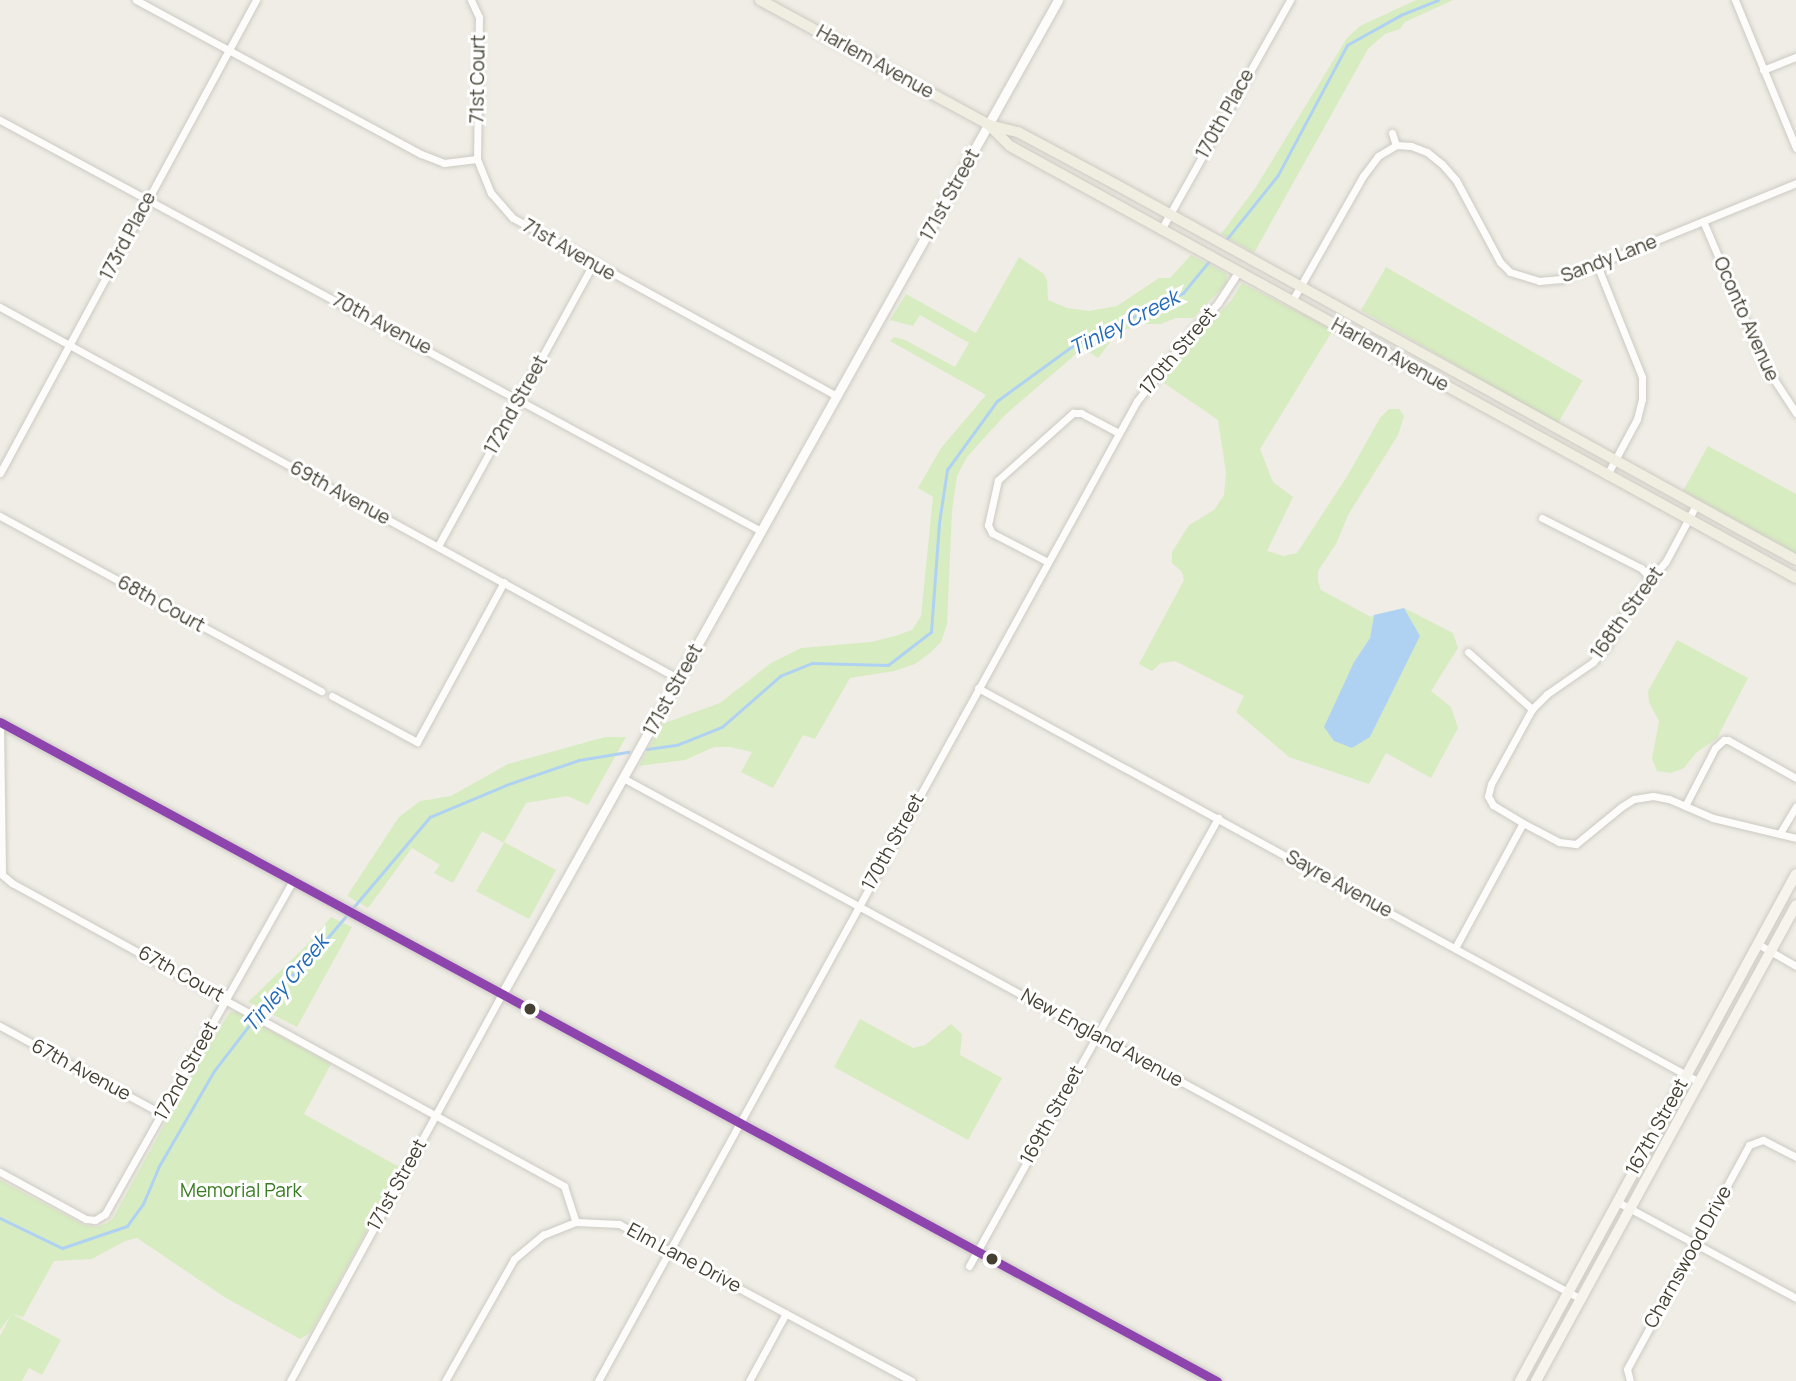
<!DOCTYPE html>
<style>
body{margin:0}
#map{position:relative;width:1796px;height:1381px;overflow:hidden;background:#efede5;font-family:Manrope,sans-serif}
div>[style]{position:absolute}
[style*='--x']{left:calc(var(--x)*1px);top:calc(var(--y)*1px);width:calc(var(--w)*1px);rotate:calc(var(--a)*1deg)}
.green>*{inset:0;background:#d8ecc1;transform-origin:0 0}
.water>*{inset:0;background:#b0d2f2}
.stream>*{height:2.5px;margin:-1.25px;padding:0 1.25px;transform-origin:1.25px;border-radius:1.25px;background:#b0d2f2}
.roads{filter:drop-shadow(0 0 2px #cccac3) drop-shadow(0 0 2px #cccac3)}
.minor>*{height:7px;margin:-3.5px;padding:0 3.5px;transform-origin:3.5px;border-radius:3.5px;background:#fdfcfb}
.tertiary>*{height:9px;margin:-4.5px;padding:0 4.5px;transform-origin:4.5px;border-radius:4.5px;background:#fdfcfb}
.secondary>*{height:10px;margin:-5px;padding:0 5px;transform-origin:5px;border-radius:5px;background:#f6f4ec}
.primary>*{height:10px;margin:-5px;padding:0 5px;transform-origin:5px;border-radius:5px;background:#f0ede1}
.bus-1>*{height:9px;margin:-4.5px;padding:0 4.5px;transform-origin:4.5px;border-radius:4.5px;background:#8e44ad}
.dots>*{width:19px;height:19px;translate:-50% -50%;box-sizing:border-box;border:4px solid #fff;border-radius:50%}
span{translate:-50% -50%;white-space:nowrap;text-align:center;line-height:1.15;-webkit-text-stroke:6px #fff;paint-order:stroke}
.street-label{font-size:19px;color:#443f31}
.park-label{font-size:19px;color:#397b20}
.water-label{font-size:21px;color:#216ab9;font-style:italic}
</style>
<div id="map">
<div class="green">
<div style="clip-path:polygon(1416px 0,1453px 0,1405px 22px,1400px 29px,1385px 34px,1368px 49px,1254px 253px,1221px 234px,1256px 187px,1347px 38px,1360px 26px)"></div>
<div style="clip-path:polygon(1191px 255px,1227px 274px,1227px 283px,1193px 318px,1176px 318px,1161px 324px,1145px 324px,1127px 329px,1112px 340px,1098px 358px,1083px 348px,1005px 415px,967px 457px,957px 476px,952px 511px,947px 624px,941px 642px,930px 653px,915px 664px,894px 671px,850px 678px,815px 739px,803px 735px,773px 788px,741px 772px,752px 752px,730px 747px,714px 747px,685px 760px,639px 766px,662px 724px,720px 703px,771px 663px,801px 648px,871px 642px,895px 636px,912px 630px,921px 616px,933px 497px,918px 488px,941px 448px,986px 395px,890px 341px,894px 337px,905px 340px,955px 367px,969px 343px,920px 315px,913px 326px,890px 320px,906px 294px,976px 333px,1019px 257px,1044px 274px,1047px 280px,1048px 300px,1067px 308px,1089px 311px,1117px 306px,1159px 278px,1170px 278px)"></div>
<div style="left:1386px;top:267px;width:227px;height:50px;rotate:30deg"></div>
<div style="clip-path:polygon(1242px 283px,1333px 330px,1260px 449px,1273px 482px,1293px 497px,1267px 551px,1284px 556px,1297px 553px,1348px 475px,1380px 418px,1389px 409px,1399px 409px,1404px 416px,1398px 435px,1348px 515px,1336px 544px,1318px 571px,1318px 581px,1321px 590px,1371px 617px,1374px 615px,1370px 638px,1354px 662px,1370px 737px,1419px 636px,1404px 608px,1453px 633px,1458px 648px,1431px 691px,1451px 707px,1458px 728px,1431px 778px,1386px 753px,1369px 784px,1289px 757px,1236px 712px,1244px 696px,1175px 661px,1161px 663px,1152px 671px,1139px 664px,1184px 580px,1182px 572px,1172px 563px,1172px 552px,1189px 525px,1214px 510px,1224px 495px,1226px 473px,1218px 420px,1161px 381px,1196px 337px,1231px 301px)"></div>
<div style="clip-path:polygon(1708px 446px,1796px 494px,1796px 553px,1683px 491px)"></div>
<div style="clip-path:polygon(1677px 640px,1748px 678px,1717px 738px,1696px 753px,1684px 768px,1671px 773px,1657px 771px,1652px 759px,1659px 721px,1649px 702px,1648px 691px)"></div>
<div style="clip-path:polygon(605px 737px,626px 737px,588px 805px,567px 796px,526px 803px,504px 842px,556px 870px,529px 919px,476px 891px,504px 843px,482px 831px,453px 883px,434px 873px,440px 865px,412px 848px,368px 908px,347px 896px,399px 817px,420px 801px,451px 796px,508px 764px)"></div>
<div style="clip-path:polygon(331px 917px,352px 927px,297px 1027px,248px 1002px,306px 946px)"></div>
<div style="clip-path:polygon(230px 1012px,237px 1012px,331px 1064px,304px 1114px,401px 1168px,311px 1332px,300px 1339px,226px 1298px,137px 1238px,125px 1241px,92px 1259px,54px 1261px,23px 1317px,12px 1314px,61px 1340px,42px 1375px,29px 1368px,22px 1381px,0 1381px,0 1336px,11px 1315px,0 1330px,0 1180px,84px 1225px,97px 1227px,107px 1223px,113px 1218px,206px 1049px)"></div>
<div style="clip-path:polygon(860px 1019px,913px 1048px,925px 1045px,951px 1024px,962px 1034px,960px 1055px,1002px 1078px,968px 1140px,834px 1067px)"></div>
</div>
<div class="water">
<div style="clip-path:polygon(1404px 608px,1420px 636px,1370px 737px,1352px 748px,1334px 741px,1324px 727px,1354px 662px,1370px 638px,1374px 615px)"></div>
</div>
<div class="stream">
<div style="--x:1226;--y:240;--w:83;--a:-51.3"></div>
<div style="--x:1278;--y:175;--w:147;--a:-62"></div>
<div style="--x:1347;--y:45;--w:62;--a:-29.1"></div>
<div style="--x:1401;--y:15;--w:40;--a:-22"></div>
<div style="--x:647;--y:749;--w:30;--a:-8"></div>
<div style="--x:677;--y:745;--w:48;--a:-21.8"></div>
<div style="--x:722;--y:727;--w:77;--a:-41.3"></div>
<div style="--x:780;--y:676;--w:35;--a:-22"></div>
<div style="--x:813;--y:663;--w:75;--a:1.5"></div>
<div style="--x:888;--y:665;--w:54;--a:-37.5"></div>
<div style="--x:931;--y:632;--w:109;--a:-85.8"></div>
<div style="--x:939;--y:523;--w:54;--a:-81.4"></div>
<div style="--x:947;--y:470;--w:85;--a:-54.1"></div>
<div style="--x:997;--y:401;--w:92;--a:-36.1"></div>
<div style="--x:1071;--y:347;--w:124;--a:-25.7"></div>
<div style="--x:1183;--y:293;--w:44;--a:-50.5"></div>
<div style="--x:0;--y:1218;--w:69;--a:25.8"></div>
<div style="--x:62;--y:1248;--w:69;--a:-18.7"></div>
<div style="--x:127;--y:1226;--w:27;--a:-54"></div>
<div style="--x:143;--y:1204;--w:39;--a:-67"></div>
<div style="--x:158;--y:1168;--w:112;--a:-60"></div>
<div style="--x:214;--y:1071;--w:93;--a:-52.4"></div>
<div style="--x:271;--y:997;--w:84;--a:-46.4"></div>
<div style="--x:329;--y:936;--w:156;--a:-49.7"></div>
<div style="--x:430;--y:817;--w:82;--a:-22.8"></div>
<div style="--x:506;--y:785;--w:77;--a:-18.9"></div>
<div style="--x:579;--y:760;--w:50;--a:-9.3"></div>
</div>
<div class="roads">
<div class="minor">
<div style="--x:136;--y:0;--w:324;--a:28.4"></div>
<div style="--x:421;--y:154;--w:25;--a:21"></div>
<div style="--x:444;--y:163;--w:33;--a:-7"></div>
<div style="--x:477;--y:159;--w:37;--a:68"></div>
<div style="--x:491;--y:193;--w:33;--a:49"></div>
<div style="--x:513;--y:218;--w:370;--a:28.8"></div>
<div style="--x:471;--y:0;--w:19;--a:65"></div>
<div style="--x:479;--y:17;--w:142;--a:90.8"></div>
<div style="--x:1735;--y:0;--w:160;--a:67.6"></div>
<div style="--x:1763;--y:70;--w:35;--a:-22"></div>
<div style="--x:0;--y:120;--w:865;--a:28.37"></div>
<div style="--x:1392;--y:133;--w:13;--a:72"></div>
<div style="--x:1703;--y:221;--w:155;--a:66.9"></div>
<div style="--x:1764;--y:364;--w:59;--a:56.9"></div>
<div style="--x:1161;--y:230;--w:264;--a:-60.7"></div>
<div style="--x:1597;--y:265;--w:121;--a:68.1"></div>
<div style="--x:1642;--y:377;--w:22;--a:90"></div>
<div style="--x:1642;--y:399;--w:21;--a:104"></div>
<div style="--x:1637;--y:419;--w:64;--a:118.2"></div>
<div style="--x:1292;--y:301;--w:144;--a:-60.4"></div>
<div style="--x:1363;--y:176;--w:25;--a:-53"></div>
<div style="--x:1378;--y:156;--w:21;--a:-31"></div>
<div style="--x:1396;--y:145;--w:15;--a:4"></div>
<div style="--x:1411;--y:146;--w:17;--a:21"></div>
<div style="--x:1427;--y:152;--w:19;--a:39"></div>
<div style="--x:1442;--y:164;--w:21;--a:49"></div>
<div style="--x:1456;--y:180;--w:93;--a:61.8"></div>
<div style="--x:1500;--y:262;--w:14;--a:45"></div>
<div style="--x:1510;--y:272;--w:30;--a:17"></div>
<div style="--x:1539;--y:281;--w:22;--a:-5"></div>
<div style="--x:1561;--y:279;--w:254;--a:-22.2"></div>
<div style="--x:0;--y:307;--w:774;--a:28.72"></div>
<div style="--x:0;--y:473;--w:538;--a:-61.58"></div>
<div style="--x:0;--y:516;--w:366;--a:28.6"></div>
<div style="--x:1542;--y:518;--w:111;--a:26.8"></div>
<div style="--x:1641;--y:568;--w:15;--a:48"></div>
<div style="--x:438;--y:546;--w:322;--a:-61.2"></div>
<div style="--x:1048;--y:562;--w:63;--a:-152.6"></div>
<div style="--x:992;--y:533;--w:9;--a:-117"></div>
<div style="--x:988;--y:525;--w:46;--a:-77.5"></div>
<div style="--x:998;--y:480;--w:101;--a:-41.8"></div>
<div style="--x:1073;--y:413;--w:8;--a:0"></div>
<div style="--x:1081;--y:413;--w:43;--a:27.8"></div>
<div style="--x:1468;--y:652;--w:86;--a:41.7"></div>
<div style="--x:978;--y:688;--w:822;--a:28.65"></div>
<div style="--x:332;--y:696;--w:97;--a:28.4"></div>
<div style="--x:417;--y:742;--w:182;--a:-61.5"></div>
<div style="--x:0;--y:727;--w:146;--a:89.2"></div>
<div style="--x:623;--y:778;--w:1091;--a:28.54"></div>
<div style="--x:1685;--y:806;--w:65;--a:-62.7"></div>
<div style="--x:1715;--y:748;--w:12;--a:-42"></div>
<div style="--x:1724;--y:740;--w:4;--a:0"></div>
<div style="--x:1728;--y:740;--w:78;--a:29.2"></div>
<div style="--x:1523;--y:823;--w:41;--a:27.8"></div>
<div style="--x:1559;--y:842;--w:17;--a:7"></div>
<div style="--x:1576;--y:844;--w:58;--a:-39.4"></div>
<div style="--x:1621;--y:807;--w:15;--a:-32"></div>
<div style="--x:1634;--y:799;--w:19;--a:-9"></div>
<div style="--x:1653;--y:796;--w:16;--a:11"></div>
<div style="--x:1669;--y:799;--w:48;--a:23.4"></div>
<div style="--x:1713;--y:818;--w:85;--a:13.5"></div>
<div style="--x:1780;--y:833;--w:31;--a:-59"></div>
<div style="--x:0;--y:873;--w:16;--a:40"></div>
<div style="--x:12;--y:883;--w:630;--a:28.76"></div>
<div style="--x:564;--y:1186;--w:38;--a:72"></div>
<div style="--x:576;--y:1222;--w:43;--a:2.7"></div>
<div style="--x:619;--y:1224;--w:332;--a:28.2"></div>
<div style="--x:1758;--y:944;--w:44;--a:30.1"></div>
<div style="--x:1455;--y:948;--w:142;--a:-61.5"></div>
<div style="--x:1523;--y:823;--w:35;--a:-149"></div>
<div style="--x:1493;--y:805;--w:10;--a:-119"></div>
<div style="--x:1488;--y:796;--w:12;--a:-76"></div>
<div style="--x:1491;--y:784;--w:85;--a:-61.3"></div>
<div style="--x:1532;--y:709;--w:21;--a:-45"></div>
<div style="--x:1547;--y:694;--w:56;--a:-34.8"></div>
<div style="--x:1593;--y:662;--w:20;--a:-49"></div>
<div style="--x:1606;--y:647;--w:53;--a:-60.5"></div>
<div style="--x:1632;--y:601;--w:52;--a:-49.6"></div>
<div style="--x:1666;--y:561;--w:64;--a:-61.8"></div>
<div style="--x:0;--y:1026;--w:184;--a:28.5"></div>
<div style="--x:0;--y:1172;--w:98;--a:28.7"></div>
<div style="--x:86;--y:1219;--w:9;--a:6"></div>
<div style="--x:95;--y:1220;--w:12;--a:-31"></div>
<div style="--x:105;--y:1214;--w:382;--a:-60.6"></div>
<div style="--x:1616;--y:1201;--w:204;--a:28.3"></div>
<div style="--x:969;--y:1266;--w:513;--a:-60.93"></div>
<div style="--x:290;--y:1381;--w:441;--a:-61.3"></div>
<div style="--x:445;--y:1381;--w:140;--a:-60.5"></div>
<div style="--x:514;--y:1259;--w:38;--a:-40"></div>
<div style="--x:543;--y:1235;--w:35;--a:-22"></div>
<div style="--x:598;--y:1381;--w:1118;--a:-61.19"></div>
<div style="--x:1137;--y:401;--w:98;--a:-51.6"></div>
<div style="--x:1198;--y:324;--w:29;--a:-46"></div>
<div style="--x:1218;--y:303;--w:37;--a:-57"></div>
<div style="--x:749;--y:1381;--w:77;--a:-61.4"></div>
<div style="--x:1630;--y:1381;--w:12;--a:-104"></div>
<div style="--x:1627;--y:1369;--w:255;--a:-61.4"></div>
<div style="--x:1749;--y:1145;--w:15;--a:-20"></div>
<div style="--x:1763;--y:1140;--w:37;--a:27"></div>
</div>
<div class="tertiary">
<div style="--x:0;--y:722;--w:1384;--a:28.44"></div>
<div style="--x:502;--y:994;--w:1139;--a:-60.78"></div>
</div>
<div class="secondary">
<div style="--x:1520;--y:1381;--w:577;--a:-61.44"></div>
<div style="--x:1536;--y:1381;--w:542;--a:-61.36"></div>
</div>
<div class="primary">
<div style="--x:760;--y:0;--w:261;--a:28.6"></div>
<div style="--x:989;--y:125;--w:30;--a:14"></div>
<div style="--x:1018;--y:132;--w:110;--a:28.2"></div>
<div style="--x:1115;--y:184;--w:778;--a:28.9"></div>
<div style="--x:989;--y:125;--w:30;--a:45"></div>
<div style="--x:1010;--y:146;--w:897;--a:28.79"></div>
</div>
</div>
<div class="bus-1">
<div style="--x:0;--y:722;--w:1384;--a:28.44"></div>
</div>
<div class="dots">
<div style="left:530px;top:1009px;background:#443f31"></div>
<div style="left:992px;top:1259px;background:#443f31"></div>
</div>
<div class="street-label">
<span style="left:875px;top:62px;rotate:29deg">Harlem Avenue</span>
<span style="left:478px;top:79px;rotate:-89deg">71st Court</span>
<span style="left:1225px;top:114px;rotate:-61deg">170th Place</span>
<span style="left:950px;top:195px;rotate:-61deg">171st Street</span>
<span style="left:128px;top:236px;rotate:-62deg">173rd Place</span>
<span style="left:569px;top:250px;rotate:30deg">71st Avenue</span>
<span style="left:1609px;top:259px;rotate:-21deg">Sandy Lane</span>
<span style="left:1746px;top:319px;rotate:66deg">Oconto Avenue</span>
<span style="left:382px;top:324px;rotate:28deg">70th Avenue</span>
<span style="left:1178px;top:351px;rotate:-50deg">170th Street</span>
<span style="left:1390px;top:355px;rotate:29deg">Harlem Avenue</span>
<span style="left:516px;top:405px;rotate:-61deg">172nd Street</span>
<span style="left:340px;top:493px;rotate:29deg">69th Avenue</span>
<span style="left:161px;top:604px;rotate:29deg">68th Court</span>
<span style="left:1627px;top:613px;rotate:-54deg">168th Street</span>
<span style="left:673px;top:690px;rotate:-61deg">171st Street</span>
<span style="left:893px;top:842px;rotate:-61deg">170th Street</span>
<span style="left:1339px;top:884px;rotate:29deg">Sayre Avenue</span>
<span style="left:181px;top:974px;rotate:29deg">67th Court</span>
<span style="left:1102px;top:1038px;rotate:29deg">New England Avenue</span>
<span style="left:81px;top:1070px;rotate:28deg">67th Avenue</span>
<span style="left:186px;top:1071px;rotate:-61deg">172nd Street</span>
<span style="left:1052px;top:1115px;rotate:-61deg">169th Street</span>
<span style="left:1657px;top:1127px;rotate:-61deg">167th Street</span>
<span style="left:397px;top:1185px;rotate:-61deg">171st Street</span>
<span style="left:1688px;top:1257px;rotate:-61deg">Charnswood Drive</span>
<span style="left:684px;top:1258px;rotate:28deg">Elm Lane Drive</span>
</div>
<div class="park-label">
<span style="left:241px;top:1191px">Memorial Park</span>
</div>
<div class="water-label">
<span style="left:1124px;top:322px;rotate:-27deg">Tinley Creek</span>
<span style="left:285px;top:983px;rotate:-50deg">Tinley Creek</span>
</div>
</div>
